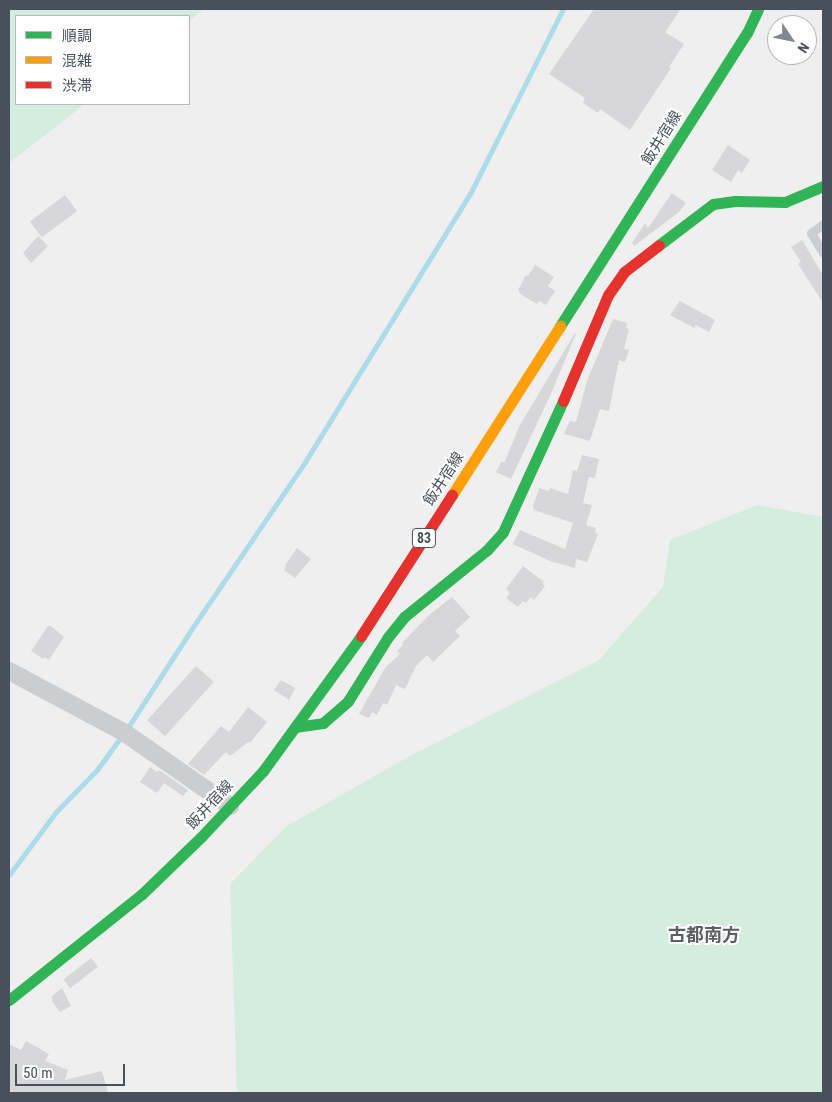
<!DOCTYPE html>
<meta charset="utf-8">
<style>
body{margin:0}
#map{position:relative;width:832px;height:1102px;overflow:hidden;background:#f0efef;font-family:"Roboto Condensed","Noto Sans JP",sans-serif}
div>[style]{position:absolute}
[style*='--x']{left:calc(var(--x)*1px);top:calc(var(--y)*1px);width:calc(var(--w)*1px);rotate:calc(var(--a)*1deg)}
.green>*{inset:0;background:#d5eddf}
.stream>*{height:4.5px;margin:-2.25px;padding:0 2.25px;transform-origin:2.25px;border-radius:2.25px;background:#acdbe9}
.building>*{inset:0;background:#d7d7d9;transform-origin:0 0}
.lane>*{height:9px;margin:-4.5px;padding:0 4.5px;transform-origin:4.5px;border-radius:4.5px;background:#cbced0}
.street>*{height:18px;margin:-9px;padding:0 9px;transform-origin:9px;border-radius:9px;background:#cbced0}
.fast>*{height:11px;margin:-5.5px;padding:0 5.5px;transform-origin:5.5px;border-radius:5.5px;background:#30b455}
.slow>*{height:11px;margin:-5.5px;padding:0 5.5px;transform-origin:5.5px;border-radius:5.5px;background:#ff9f0a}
.jam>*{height:11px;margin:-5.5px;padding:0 5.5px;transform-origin:5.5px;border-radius:5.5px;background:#e5322d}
span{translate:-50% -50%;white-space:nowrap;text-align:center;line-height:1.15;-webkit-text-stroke:4px #fff;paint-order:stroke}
.shield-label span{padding:1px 4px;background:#fff;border:1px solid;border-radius:4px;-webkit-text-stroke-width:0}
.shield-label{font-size:14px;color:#48515b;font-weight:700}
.street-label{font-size:15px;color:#48515b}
.quarter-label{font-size:18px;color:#5b5f63;font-weight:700}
.frame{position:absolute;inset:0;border:10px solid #48515b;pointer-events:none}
.legend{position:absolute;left:15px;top:15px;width:175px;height:90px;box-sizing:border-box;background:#fff;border:1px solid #b6b9bd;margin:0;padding:6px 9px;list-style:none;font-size:15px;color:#48515b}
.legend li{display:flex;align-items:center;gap:10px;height:25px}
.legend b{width:25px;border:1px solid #b6b9bd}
.north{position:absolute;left:767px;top:15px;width:50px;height:50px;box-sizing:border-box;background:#fff;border:1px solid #b6b9bd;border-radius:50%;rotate:124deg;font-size:14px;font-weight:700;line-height:20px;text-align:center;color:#48515b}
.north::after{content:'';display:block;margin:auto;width:18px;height:22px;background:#83888f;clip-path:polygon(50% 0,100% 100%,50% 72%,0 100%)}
.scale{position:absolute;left:15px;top:1064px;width:110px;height:22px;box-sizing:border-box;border:2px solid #48515b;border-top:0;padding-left:6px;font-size:15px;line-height:18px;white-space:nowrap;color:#48515b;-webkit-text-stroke:4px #fff;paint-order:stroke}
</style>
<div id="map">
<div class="green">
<div style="clip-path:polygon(9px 9px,204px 9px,189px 21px,189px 16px,16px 16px,16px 104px,85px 104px,9px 163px)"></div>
<div style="clip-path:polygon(757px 505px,823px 517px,823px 1093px,237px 1093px,230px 884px,287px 826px,408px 757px,599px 660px,663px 587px,670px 540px)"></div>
</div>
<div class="stream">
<div style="--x:127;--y:729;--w:121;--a:-57.1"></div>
<div style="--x:193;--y:627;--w:199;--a:-55.8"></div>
<div style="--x:305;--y:462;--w:315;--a:-58.4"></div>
<div style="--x:470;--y:194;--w:207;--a:-63.3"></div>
<div style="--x:9;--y:875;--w:79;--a:-53.3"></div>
<div style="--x:56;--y:812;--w:59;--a:-45.7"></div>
<div style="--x:97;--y:770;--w:41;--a:-54"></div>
</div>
<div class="building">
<div style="clip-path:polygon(594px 9px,681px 9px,665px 32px,684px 44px,669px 67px,671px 68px,630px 130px,600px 109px,598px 113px,583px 103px,585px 98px,549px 74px)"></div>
<div style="clip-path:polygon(728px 145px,750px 160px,742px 173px,738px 170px,731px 182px,712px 170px)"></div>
<div style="clip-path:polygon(672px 193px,686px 203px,679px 212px,634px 246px,632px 243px,645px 223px,648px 228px)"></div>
<div style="left:65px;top:195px;width:20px;height:44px;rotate:53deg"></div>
<div style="clip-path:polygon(38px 236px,48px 246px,31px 263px,23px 253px)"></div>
<div style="clip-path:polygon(802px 240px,823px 275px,823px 303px,798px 264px,801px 262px,791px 247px)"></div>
<div style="clip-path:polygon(535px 265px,554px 277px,548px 286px,555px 291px,546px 305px,539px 301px,537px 304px,520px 294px,518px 290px,526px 275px,528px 276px)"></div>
<div style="clip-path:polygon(680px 301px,715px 320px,709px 332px,696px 325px,694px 328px,670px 315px)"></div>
<div style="clip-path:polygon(613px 319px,627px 323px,626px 328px,629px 329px,624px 349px,629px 350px,625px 362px,619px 360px,609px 411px,600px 409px,590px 441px,564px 434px,570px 421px,576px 422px,587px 381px)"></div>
<div style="clip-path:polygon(575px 333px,576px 334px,549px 398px,511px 479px,496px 472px,502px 461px,504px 463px,520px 425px)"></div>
<div style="clip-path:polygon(582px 455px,599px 459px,595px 478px,589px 477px,583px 503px,592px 505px,586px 525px,596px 528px,595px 533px,598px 534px,587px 562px,576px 559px,575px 568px,550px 561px,513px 544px,520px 530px,565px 549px,573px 523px,534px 510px,533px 506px,539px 488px,549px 491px,550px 488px,568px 494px,573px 470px,577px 471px)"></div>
<div style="clip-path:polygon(297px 548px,311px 559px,295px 578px,284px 570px,286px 567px,285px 565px)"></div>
<div style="clip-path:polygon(523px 566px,544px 582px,542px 583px,545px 586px,534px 600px,531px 597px,526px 603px,523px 601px,518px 607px,506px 598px,510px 593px,506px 589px)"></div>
<div style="clip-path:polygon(452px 597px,470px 617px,455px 631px,460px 636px,433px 662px,427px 655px,416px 666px,405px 689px,396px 685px,387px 705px,383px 703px,377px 715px,372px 712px,369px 718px,359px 714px,385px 668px,400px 654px,397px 651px,403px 645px,402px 643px,429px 615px)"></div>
<div style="clip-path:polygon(48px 626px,51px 626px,64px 637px,49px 660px,44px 657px,43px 659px,31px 651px)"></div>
<div style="left:196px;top:666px;width:24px;height:73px;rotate:42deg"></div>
<div style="clip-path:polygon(281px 680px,295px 688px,289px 700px,274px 690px)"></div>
<div style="clip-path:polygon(248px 707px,267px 722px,250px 743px,248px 742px,230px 756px,226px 752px,204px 775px,188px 764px,221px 726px,229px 732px)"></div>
<div style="clip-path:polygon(150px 767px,157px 772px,159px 770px,188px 790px,183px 796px,164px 783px,157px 793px,140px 782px)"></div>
<div style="left:91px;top:958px;width:11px;height:35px;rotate:52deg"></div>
<div style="clip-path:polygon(62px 988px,71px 1006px,60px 1012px,52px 1001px,52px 996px)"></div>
<div style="clip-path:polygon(26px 1041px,49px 1054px,45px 1061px,68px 1070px,65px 1080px,102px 1071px,108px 1093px,14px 1093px,9px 1090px,9px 1044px,21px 1050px)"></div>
</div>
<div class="lane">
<div style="--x:823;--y:224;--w:15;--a:143"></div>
<div style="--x:811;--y:233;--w:23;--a:59"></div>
</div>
<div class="street">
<div style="--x:9;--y:671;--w:132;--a:28.1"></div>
<div style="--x:125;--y:733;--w:128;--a:34.8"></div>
</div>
<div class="fast">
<div style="--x:659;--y:245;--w:68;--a:-37.2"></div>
<div style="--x:713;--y:204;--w:22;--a:-8"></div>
<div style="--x:735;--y:201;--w:50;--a:1.1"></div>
<div style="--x:785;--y:202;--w:41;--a:-22.8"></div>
<div style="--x:560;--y:326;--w:348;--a:-57.5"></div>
<div style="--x:747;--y:33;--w:26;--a:-65"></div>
<div style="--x:295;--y:727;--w:28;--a:-8"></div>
<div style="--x:323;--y:723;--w:33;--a:-41"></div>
<div style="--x:348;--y:701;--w:75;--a:-58"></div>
<div style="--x:388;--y:637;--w:26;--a:-51"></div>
<div style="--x:404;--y:617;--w:107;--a:-38.9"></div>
<div style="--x:487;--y:550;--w:24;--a:-48"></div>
<div style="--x:503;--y:532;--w:144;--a:-65.4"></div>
<div style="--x:9;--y:1000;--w:170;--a:-38.6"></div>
<div style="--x:142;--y:894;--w:82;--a:-44"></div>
<div style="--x:201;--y:837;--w:91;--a:-46.8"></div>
<div style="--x:263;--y:771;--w:167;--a:-54"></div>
</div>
<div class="slow">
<div style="--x:452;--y:495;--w:201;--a:-57.4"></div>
</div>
<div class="jam">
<div style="--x:563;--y:401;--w:115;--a:-67"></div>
<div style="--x:608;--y:295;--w:28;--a:-55"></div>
<div style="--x:624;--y:272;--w:44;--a:-37.6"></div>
<div style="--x:361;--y:636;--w:168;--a:-57.2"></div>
</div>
<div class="shield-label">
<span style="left:424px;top:538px">83</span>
</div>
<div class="street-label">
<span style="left:662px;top:138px;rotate:-58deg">飯井宿線</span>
<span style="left:444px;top:479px;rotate:-57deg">飯井宿線</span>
<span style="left:210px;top:805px;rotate:-47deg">飯井宿線</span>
</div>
<div class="quarter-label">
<span style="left:704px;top:935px">古都南方</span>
</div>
<div class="frame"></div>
<ul class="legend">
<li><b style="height:6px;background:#30b455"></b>順調</li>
<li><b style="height:6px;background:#ff9f0a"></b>混雑</li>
<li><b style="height:6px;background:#e5322d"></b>渋滞</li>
</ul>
<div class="north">N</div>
<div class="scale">50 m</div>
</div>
